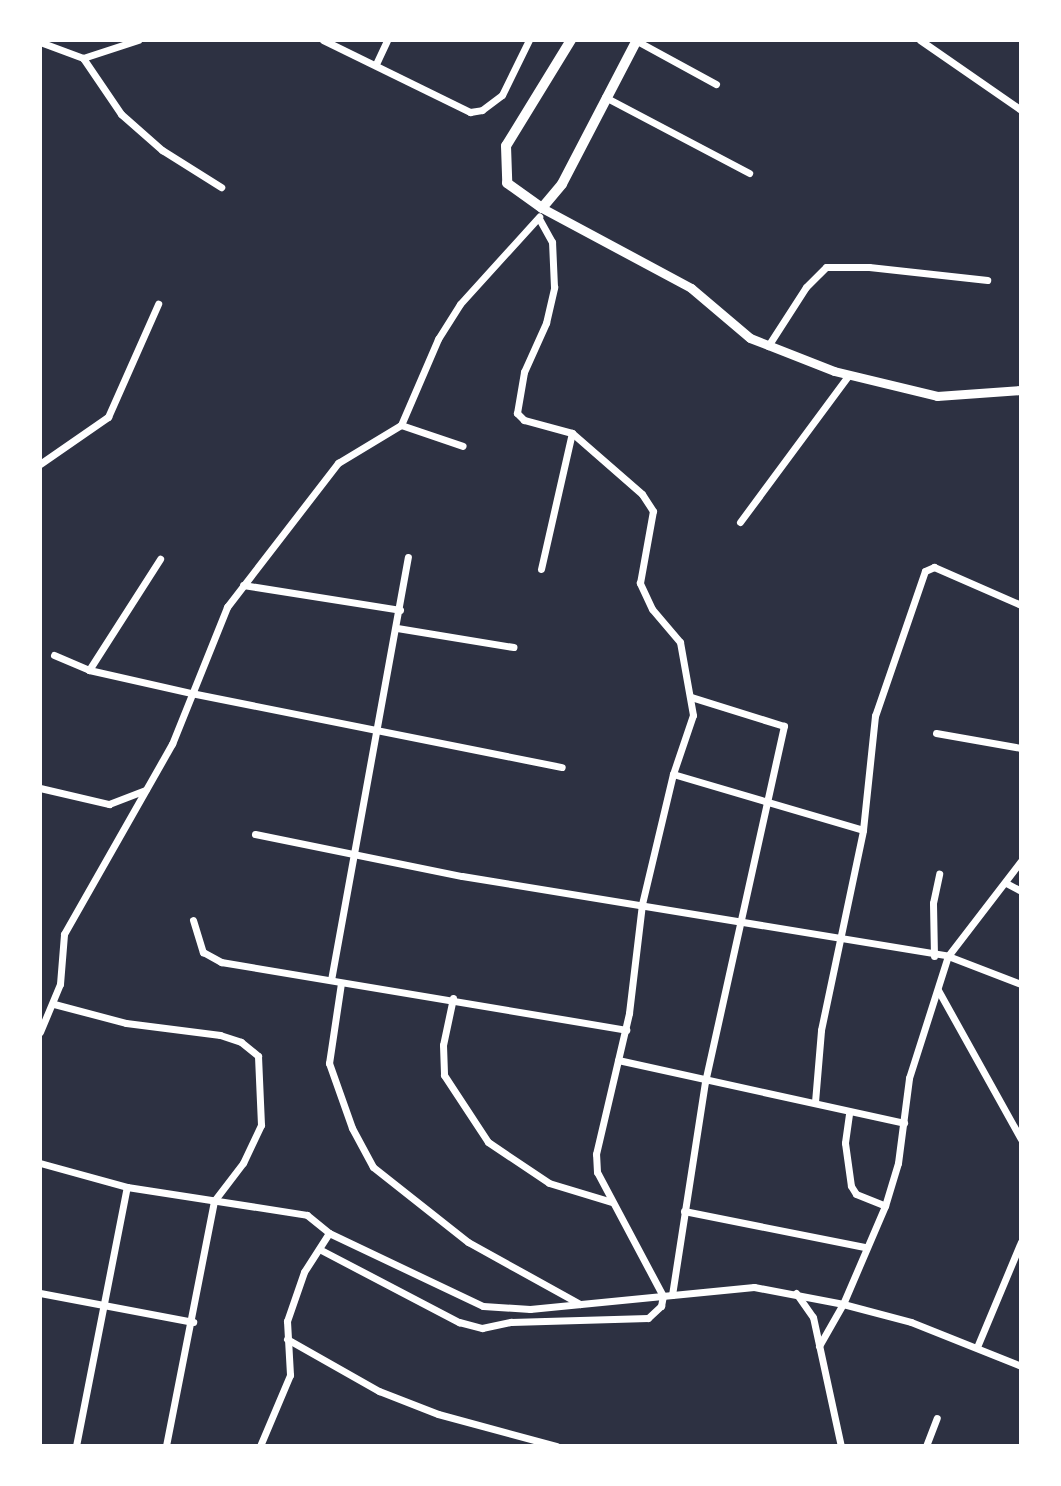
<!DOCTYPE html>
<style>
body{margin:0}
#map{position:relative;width:1061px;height:1486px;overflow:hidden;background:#2d3142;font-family:Cabin,sans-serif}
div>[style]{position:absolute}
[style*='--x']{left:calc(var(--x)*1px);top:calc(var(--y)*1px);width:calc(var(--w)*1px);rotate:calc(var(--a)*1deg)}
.minor>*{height:7px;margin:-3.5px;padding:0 3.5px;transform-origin:3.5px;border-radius:3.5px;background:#fff}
.secondary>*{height:9px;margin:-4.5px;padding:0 4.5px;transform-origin:4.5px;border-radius:4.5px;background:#fff}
.primary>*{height:10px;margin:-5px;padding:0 5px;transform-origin:5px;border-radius:5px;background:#fff}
span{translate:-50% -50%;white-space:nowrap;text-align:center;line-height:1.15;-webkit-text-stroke:8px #fff;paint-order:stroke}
.frame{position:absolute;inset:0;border:42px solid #fff;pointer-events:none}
</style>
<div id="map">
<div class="minor">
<div style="--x:323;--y:40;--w:164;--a:26.1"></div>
<div style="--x:470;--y:112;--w:12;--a:-9"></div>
<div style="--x:482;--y:110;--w:25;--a:-37"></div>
<div style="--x:502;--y:95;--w:61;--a:-63.9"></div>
<div style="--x:920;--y:40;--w:123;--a:34.7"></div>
<div style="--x:637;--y:41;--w:90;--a:28.6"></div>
<div style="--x:40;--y:42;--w:46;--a:20.4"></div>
<div style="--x:83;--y:58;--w:58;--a:-18.1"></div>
<div style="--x:83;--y:58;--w:68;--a:55.8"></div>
<div style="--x:121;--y:114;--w:55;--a:41.3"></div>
<div style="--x:162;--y:150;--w:70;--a:32.1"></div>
<div style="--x:376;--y:64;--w:26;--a:-65"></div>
<div style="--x:605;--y:97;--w:163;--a:27.8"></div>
<div style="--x:768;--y:346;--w:70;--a:-57.2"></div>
<div style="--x:806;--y:287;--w:28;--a:-45"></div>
<div style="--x:826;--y:267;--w:43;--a:0"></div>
<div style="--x:869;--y:267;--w:119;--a:6.3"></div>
<div style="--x:401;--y:425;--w:65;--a:18.7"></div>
<div style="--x:40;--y:464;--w:83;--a:-34.7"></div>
<div style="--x:108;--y:417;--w:124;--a:-66.1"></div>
<div style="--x:740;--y:522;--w:182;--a:-53.5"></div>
<div style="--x:541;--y:569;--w:139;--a:-77.2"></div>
<div style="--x:243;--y:585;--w:159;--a:9"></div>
<div style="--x:397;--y:628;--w:118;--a:9.3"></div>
<div style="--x:54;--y:655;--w:38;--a:23"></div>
<div style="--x:89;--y:670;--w:105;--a:12.7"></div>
<div style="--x:191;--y:693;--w:378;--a:11.3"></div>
<div style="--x:89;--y:670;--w:132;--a:-57.4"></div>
<div style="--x:936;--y:733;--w:86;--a:10"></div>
<div style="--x:673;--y:774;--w:198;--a:16.4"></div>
<div style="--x:40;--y:788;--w:71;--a:13.1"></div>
<div style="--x:109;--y:804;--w:39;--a:-21"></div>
<div style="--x:255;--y:834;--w:211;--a:11.5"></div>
<div style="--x:462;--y:876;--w:493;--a:9.3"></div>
<div style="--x:948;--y:956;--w:78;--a:21"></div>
<div style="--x:1006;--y:883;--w:17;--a:28"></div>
<div style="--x:193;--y:920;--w:34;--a:73"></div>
<div style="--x:203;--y:952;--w:21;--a:29"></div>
<div style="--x:221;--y:962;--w:411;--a:9.5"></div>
<div style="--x:934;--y:956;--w:53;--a:-91.1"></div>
<div style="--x:933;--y:903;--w:30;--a:-78"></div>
<div style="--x:331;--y:980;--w:430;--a:-79.7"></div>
<div style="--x:341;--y:983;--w:81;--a:98.5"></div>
<div style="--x:329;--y:1063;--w:69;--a:70.5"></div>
<div style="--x:352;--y:1128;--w:44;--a:61.7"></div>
<div style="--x:373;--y:1167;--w:121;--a:38.3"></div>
<div style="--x:468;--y:1242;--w:128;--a:29"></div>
<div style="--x:938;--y:990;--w:171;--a:60.9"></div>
<div style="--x:453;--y:998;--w:48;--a:102"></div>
<div style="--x:443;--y:1045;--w:30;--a:88"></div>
<div style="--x:444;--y:1075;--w:80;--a:56.7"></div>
<div style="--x:488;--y:1142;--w:73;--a:33.9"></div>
<div style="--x:549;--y:1183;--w:66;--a:16.8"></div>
<div style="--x:54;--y:1004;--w:74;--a:14.8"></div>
<div style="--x:126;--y:1023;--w:95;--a:7.3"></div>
<div style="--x:220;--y:1035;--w:22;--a:18"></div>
<div style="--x:241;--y:1042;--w:22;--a:39"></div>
<div style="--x:258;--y:1056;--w:69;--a:87.5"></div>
<div style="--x:261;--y:1125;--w:42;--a:115.3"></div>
<div style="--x:243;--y:1163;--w:48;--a:127.3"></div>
<div style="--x:214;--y:1201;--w:250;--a:101.1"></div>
<div style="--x:40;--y:1032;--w:52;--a:-67.4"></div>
<div style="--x:60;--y:984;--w:50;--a:-85.4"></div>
<div style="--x:64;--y:934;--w:219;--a:-60.4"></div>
<div style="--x:172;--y:744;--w:148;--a:-68.1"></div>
<div style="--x:227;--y:607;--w:182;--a:-52.4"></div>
<div style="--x:338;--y:463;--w:74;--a:-31.1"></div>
<div style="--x:401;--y:425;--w:94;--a:-66.7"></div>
<div style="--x:438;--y:339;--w:41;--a:-57.8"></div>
<div style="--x:460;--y:304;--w:118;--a:-47.8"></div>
<div style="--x:618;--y:1060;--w:293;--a:12.4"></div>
<div style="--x:815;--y:1102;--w:72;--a:-85.2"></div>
<div style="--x:821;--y:1030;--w:204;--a:-78.1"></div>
<div style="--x:863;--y:830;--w:115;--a:-84"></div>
<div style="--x:875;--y:716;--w:153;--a:-71"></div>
<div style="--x:925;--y:571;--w:10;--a:-24"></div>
<div style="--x:934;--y:567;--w:95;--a:23.6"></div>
<div style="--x:849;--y:1114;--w:29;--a:98"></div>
<div style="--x:845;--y:1143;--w:43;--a:82.1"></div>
<div style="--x:851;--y:1186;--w:9;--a:58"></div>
<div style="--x:856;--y:1194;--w:31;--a:22"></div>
<div style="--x:40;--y:1163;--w:90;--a:15.4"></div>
<div style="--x:127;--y:1187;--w:182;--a:8.8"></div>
<div style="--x:307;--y:1215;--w:28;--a:39"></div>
<div style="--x:329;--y:1233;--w:46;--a:122.7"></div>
<div style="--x:304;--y:1272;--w:52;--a:109.1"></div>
<div style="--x:287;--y:1321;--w:54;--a:86.8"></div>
<div style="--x:290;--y:1375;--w:77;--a:112.9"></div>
<div style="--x:684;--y:1211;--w:184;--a:11.3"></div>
<div style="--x:329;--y:1233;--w:170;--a:25.4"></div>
<div style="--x:483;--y:1306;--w:47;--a:3.7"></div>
<div style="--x:530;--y:1309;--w:225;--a:-5.6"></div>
<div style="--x:754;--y:1287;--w:91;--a:10.8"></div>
<div style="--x:843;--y:1304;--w:107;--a:-66.8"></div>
<div style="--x:885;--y:1206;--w:45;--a:-73.2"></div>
<div style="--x:898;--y:1163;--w:86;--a:-82.6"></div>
<div style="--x:909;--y:1078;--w:128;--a:-72.3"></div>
<div style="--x:948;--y:956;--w:120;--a:-52.5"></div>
<div style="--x:321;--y:1250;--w:156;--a:27.6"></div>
<div style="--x:459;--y:1322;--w:24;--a:15"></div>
<div style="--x:482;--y:1328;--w:30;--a:-12"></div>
<div style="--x:511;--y:1322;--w:137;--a:-1.7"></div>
<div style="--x:648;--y:1318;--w:18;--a:-43"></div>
<div style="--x:661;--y:1306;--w:10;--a:-79"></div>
<div style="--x:663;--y:1296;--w:140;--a:-118"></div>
<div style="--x:597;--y:1172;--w:18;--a:-93"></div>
<div style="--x:596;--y:1154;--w:145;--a:-76.8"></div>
<div style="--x:629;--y:1013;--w:110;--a:-83.2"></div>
<div style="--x:642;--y:904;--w:134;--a:-76.6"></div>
<div style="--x:673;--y:774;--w:62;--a:-71.3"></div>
<div style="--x:693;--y:715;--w:74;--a:-100.1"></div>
<div style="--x:680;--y:642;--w:43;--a:-130.3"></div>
<div style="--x:652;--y:609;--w:29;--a:-115"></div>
<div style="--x:640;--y:583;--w:73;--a:-79.8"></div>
<div style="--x:653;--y:511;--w:20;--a:-123"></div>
<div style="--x:642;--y:494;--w:93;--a:-138.9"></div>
<div style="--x:572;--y:433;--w:50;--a:-164.8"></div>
<div style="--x:524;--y:420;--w:10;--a:-135"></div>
<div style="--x:517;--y:413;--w:42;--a:-80.3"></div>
<div style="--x:524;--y:372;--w:54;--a:-65.8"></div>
<div style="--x:546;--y:323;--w:37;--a:-77"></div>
<div style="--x:554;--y:287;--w:45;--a:-92.5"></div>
<div style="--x:552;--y:242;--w:26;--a:-119"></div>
<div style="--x:40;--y:1293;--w:156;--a:10.7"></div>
<div style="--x:796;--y:1293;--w:29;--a:55"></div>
<div style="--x:813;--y:1317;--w:132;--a:77.8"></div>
<div style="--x:672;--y:1295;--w:216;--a:-81.2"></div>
<div style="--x:705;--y:1082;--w:365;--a:-77.5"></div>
<div style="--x:784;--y:726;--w:97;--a:-162.7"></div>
<div style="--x:287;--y:1339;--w:106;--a:29.5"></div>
<div style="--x:379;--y:1391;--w:63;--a:21.3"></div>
<div style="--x:438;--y:1414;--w:123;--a:15.1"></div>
<div style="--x:819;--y:1346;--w:48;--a:-60.3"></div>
<div style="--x:843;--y:1304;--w:70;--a:14.8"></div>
<div style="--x:911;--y:1322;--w:118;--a:21.8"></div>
<div style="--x:977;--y:1347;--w:114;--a:-67.3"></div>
<div style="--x:76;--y:1446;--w:264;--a:-78.9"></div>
<div style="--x:926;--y:1446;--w:30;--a:-69"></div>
</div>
<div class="secondary">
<div style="--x:542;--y:208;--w:169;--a:28.2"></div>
<div style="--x:691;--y:288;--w:77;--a:40.3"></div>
<div style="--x:750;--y:338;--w:90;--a:21.4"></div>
<div style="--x:834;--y:371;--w:106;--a:13.6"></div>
<div style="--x:937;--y:396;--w:84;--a:-4.1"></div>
</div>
<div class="primary">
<div style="--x:571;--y:40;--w:124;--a:121.5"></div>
<div style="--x:506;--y:146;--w:37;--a:88"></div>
<div style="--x:507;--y:183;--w:43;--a:35.5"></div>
<div style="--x:542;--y:208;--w:31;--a:-50"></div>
<div style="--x:562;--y:184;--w:162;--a:-62.5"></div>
</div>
<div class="frame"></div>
</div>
